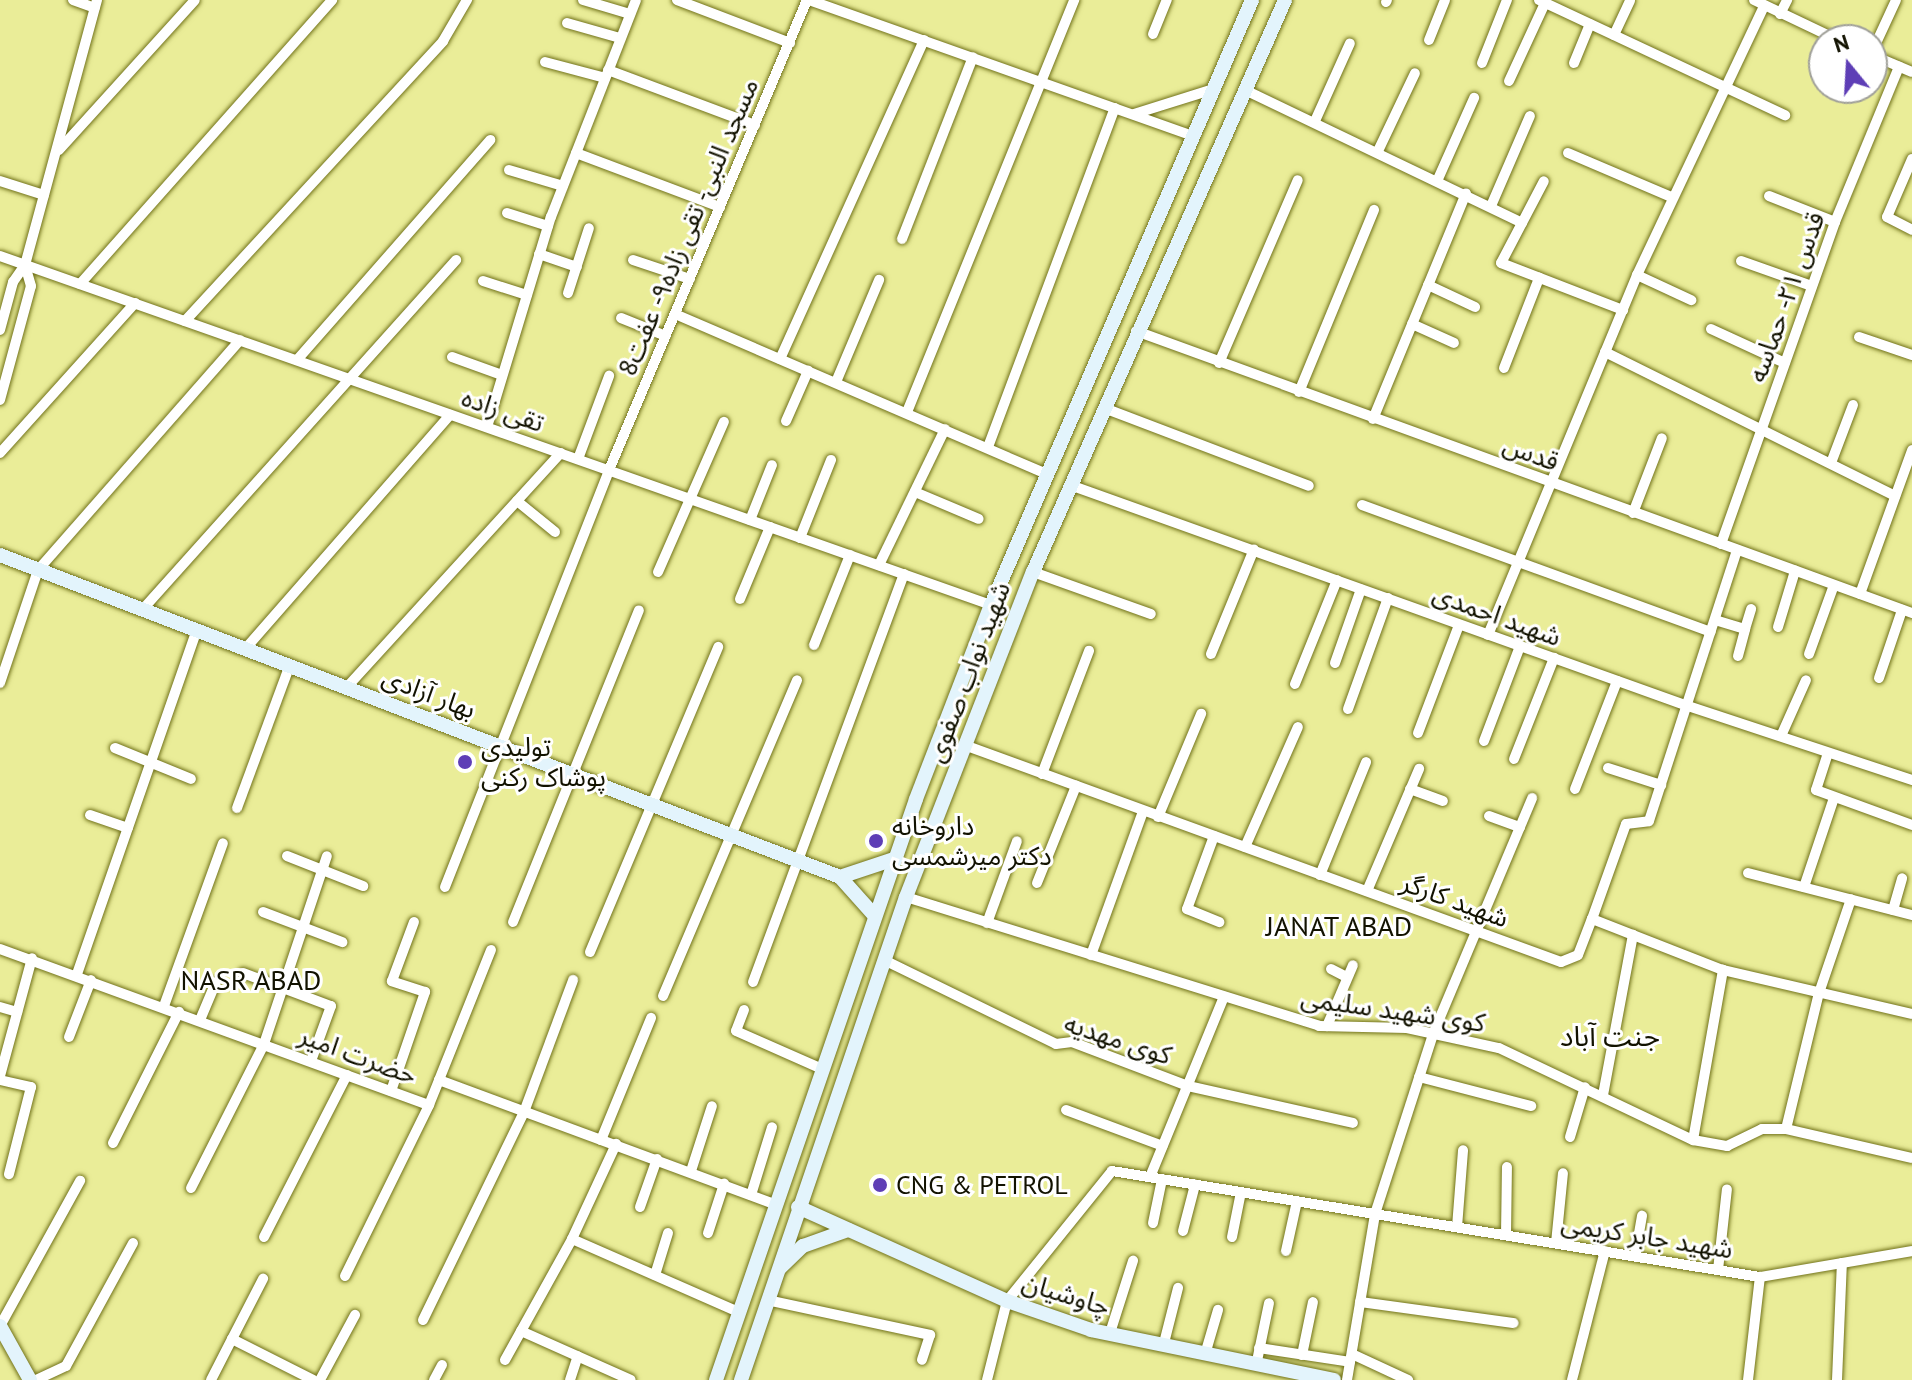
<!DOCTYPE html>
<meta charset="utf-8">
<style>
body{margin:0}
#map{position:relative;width:1912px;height:1380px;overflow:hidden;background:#eaed98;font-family:"PT Sans","Noto Sans Arabic",sans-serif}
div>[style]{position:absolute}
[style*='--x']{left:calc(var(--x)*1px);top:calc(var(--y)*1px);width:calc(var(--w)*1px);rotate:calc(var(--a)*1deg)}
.roads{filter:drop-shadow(0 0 2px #71721a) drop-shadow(0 0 2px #71721a)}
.street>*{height:10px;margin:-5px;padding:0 5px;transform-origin:5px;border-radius:5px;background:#fff}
.secondary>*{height:14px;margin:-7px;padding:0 7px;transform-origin:7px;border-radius:7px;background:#e3f4fc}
.dots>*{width:22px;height:22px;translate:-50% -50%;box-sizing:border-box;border:4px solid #fff;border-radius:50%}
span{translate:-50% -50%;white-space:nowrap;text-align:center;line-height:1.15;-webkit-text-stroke:6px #fff;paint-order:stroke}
.street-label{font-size:26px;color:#121200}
.poi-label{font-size:26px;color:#121200}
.left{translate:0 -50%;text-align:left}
.neighbourhood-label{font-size:28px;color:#121200}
.north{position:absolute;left:1808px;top:24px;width:80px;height:80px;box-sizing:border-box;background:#fff;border:2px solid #a0a099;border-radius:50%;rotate:342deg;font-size:22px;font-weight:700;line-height:32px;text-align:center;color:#121200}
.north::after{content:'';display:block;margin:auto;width:28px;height:36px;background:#5e3eb6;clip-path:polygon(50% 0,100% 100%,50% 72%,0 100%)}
</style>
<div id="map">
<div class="roads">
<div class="street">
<div style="--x:73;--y:0;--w:23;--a:20"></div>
<div style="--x:583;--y:0;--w:49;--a:16.6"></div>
<div style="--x:677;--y:0;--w:121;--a:20.8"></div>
<div style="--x:809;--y:0;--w:407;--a:19.5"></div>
<div style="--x:1539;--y:0;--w:272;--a:25.1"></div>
<div style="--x:1754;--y:0;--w:93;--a:25.5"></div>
<div style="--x:1386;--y:2;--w:2;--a:-63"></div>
<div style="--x:1780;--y:14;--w:16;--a:-63"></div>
<div style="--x:567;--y:23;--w:55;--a:15.8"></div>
<div style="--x:1153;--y:34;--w:37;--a:-68"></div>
<div style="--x:1614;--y:35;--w:38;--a:-65"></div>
<div style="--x:1429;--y:40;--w:43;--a:-68.2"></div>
<div style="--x:1872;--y:52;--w:57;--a:-65.2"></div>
<div style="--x:1872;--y:55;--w:43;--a:23"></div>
<div style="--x:545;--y:62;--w:62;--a:14.9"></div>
<div style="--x:1482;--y:63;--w:68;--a:-68.4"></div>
<div style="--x:1574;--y:63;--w:42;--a:-67.7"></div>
<div style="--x:608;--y:70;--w:157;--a:20.5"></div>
<div style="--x:1509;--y:81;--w:86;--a:-65.2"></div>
<div style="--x:1245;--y:90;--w:307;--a:25.6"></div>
<div style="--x:1522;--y:223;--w:45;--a:117.7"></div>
<div style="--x:1501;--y:263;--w:131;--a:21.1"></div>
<div style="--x:1134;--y:114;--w:84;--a:-17.4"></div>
<div style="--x:1315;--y:121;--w:85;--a:-65.8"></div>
<div style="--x:59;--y:150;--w:202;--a:-47.8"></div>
<div style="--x:1378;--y:151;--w:86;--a:-64.6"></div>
<div style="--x:576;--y:153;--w:154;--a:20.6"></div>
<div style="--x:1568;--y:153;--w:112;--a:23.1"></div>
<div style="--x:1912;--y:159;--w:63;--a:113.3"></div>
<div style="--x:1887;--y:217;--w:28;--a:27"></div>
<div style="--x:509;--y:170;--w:56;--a:16.5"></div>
<div style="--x:1438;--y:179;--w:89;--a:-66"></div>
<div style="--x:0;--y:181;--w:46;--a:17.7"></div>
<div style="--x:1769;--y:196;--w:71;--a:21.5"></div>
<div style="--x:1491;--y:206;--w:98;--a:-66.6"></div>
<div style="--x:507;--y:213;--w:43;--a:17.6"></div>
<div style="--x:1522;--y:223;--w:47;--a:-62.4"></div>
<div style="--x:902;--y:239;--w:195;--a:-68.7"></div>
<div style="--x:539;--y:254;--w:40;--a:18.9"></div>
<div style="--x:0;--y:256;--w:1051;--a:19.4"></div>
<div style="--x:633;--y:260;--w:60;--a:18.4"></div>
<div style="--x:1741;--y:261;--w:75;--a:19.4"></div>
<div style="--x:1637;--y:275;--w:60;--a:24.8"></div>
<div style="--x:483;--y:281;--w:46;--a:17.7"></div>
<div style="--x:80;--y:284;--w:380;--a:-48.4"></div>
<div style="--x:1428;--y:285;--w:52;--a:25.1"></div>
<div style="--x:568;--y:293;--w:68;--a:-72.1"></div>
<div style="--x:675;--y:314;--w:405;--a:23.3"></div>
<div style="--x:621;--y:318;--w:48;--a:21.8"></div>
<div style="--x:185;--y:321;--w:381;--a:-47.3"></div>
<div style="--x:443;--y:41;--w:48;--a:-59.7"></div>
<div style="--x:1412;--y:324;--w:46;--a:24.3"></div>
<div style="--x:1711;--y:329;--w:81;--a:24.7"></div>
<div style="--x:0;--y:330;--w:50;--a:-74.8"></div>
<div style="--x:13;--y:282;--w:21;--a:-55"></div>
<div style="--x:25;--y:265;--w:275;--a:-74.8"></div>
<div style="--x:1136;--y:331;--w:826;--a:19.97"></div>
<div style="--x:1859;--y:337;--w:56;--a:18.8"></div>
<div style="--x:1605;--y:352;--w:324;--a:26.4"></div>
<div style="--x:452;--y:357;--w:53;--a:19.8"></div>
<div style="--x:780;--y:359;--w:350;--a:-65.7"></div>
<div style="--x:297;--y:360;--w:293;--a:-48.7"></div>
<div style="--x:1219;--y:363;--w:199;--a:-66.7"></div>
<div style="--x:1504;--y:368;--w:97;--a:-68.7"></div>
<div style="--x:836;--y:382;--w:111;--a:-67.1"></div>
<div style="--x:1299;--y:392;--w:197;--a:-67.6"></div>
<div style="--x:0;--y:400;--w:118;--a:-74.8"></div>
<div style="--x:31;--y:286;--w:22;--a:-106"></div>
<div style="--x:1104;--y:408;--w:219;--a:20.8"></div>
<div style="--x:907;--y:412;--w:445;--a:-67.9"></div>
<div style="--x:1373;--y:419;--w:244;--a:-67.6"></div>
<div style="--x:786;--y:421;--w:55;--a:-66.3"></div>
<div style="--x:487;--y:427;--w:220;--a:-73.1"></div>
<div style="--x:551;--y:217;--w:233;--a:-68.6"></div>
<div style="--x:988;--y:447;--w:362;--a:-69.5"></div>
<div style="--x:0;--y:453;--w:202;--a:-48"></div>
<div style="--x:578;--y:459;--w:89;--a:-69.5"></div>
<div style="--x:1831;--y:463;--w:62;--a:-69.2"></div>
<div style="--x:1070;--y:485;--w:656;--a:19.68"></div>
<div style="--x:1688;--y:706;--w:236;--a:18.3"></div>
<div style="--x:915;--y:492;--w:69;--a:22.9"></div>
<div style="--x:517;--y:501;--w:49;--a:39.2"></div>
<div style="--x:1362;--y:505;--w:371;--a:20"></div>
<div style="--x:1633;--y:513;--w:80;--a:-68.9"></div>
<div style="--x:750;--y:520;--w:59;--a:-68.2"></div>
<div style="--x:800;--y:538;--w:84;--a:-68.3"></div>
<div style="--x:1721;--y:544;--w:342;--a:-70.5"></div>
<div style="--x:1835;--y:222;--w:168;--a:-67.6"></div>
<div style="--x:879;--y:565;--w:151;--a:-64.1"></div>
<div style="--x:658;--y:572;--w:164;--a:-66.3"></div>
<div style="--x:1033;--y:572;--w:125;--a:19.6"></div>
<div style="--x:1860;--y:594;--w:153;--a:-70.1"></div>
<div style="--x:740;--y:599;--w:78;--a:-67.4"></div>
<div style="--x:143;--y:609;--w:469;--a:-48.1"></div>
<div style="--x:1715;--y:620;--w:31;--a:17"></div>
<div style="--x:1745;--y:629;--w:21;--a:-73"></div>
<div style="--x:1778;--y:627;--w:59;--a:-73.1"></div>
<div style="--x:1488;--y:635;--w:390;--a:-67.5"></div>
<div style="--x:1637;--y:275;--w:297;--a:-64.7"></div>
<div style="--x:814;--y:645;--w:97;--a:-68.2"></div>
<div style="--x:246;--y:648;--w:310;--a:-48.8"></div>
<div style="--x:1211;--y:654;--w:113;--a:-67.7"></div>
<div style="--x:1809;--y:654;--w:73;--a:-70.1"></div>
<div style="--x:1738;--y:656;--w:28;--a:-75"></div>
<div style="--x:1335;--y:663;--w:78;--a:-70.6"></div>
<div style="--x:1879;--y:678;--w:72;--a:-71.3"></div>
<div style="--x:0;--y:683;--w:119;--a:-71.4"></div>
<div style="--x:38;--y:570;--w:306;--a:-48.7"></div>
<div style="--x:1295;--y:684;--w:112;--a:-68"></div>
<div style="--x:347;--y:687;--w:317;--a:-47.6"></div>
<div style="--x:1348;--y:709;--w:118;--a:-70.2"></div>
<div style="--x:1418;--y:733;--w:116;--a:-69.2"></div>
<div style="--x:1781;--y:736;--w:61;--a:-65.9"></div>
<div style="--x:1484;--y:741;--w:102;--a:-69.2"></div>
<div style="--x:967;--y:746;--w:632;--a:19.98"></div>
<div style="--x:1561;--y:962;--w:18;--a:-22"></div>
<div style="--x:1578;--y:955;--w:39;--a:-69"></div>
<div style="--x:1592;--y:919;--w:141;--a:21.3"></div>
<div style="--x:1723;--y:970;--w:194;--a:13.1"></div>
<div style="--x:115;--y:748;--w:82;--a:22.2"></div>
<div style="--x:1828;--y:753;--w:39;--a:108"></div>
<div style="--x:1816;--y:790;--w:102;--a:20"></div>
<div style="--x:1514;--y:759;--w:109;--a:-68.4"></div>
<div style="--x:1608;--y:768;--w:56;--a:17.8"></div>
<div style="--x:1042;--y:774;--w:132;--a:-69.1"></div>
<div style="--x:1410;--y:789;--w:35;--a:20"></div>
<div style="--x:1575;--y:789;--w:116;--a:-68.7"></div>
<div style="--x:237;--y:808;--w:153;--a:-69.7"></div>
<div style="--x:90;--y:815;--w:40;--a:18.9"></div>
<div style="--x:1489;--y:816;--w:33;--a:20"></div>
<div style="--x:1158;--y:817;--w:112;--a:-67.3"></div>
<div style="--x:1214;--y:836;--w:78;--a:110.3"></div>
<div style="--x:1187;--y:909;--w:35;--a:22"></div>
<div style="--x:1245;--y:847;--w:131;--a:-66.2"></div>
<div style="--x:287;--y:856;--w:82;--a:21.5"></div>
<div style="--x:1748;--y:873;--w:169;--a:14.4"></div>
<div style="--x:1320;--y:875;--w:122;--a:-67.8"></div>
<div style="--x:1037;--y:883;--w:105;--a:-68.1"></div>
<div style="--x:445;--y:887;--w:448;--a:-68.5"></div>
<div style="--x:609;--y:470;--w:510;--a:-67.16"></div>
<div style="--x:1804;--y:887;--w:94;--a:-71.4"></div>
<div style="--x:1367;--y:891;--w:133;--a:-66.9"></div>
<div style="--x:906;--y:897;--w:433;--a:17.3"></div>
<div style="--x:1319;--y:1026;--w:88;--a:1.3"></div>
<div style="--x:1407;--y:1028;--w:94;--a:12.3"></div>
<div style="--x:1499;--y:1048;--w:215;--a:25.4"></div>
<div style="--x:1693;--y:1140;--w:35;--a:10"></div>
<div style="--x:1727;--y:1146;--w:39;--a:-26"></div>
<div style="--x:1762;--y:1129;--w:24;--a:0"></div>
<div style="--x:1786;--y:1129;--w:129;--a:13"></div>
<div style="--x:1893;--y:910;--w:33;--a:-74"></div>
<div style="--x:263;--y:912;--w:85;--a:20.8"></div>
<div style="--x:1592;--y:919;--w:101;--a:-70.3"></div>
<div style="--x:1626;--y:824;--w:23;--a:-7"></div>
<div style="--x:1649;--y:821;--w:285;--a:-72"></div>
<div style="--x:513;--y:922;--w:336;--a:-68"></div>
<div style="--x:987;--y:923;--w:87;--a:-69.9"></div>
<div style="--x:0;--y:949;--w:456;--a:20"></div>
<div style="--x:429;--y:1105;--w:27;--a:-68"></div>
<div style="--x:439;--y:1080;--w:358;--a:20.3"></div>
<div style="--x:590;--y:952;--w:331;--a:-67.2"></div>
<div style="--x:1091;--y:955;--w:153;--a:-70.1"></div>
<div style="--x:884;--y:960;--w:191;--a:26"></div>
<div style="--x:1056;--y:1044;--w:16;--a:-7"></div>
<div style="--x:1072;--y:1042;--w:124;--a:20.8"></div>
<div style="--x:1188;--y:1086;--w:169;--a:12.6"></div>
<div style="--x:1331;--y:969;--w:18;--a:27"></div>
<div style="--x:243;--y:973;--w:94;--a:20.6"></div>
<div style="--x:331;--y:1006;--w:59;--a:110"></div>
<div style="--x:77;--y:974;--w:364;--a:-70.8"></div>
<div style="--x:753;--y:982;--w:435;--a:-69.7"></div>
<div style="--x:663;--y:996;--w:343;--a:-67"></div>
<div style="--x:164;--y:1006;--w:173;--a:-70.1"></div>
<div style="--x:0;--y:1007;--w:18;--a:16"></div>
<div style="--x:744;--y:1010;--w:22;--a:111"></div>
<div style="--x:736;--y:1031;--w:92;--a:23.8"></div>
<div style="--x:200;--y:1020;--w:41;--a:-67.2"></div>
<div style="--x:1327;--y:1026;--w:66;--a:-66.9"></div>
<div style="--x:69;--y:1037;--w:61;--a:-68.9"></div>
<div style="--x:0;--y:1076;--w:122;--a:-74.8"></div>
<div style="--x:1419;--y:1077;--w:116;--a:14.5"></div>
<div style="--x:0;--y:1080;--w:32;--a:13"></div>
<div style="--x:31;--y:1087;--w:90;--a:104.2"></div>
<div style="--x:439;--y:1080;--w:140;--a:-68.2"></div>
<div style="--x:391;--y:1091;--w:105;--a:-71"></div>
<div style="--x:425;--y:992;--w:35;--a:-162"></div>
<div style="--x:392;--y:981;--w:63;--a:-69.6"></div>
<div style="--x:1603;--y:1095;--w:163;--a:-79.4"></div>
<div style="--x:1066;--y:1110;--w:103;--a:20.4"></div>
<div style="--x:1786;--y:1129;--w:140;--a:-76.4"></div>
<div style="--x:1819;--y:993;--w:99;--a:-71.2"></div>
<div style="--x:1570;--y:1137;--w:52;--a:-73.3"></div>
<div style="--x:601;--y:1140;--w:132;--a:-67.7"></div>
<div style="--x:1693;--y:1140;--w:173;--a:-80"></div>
<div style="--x:113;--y:1143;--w:147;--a:-63.3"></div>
<div style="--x:691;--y:1171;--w:68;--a:-72.1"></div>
<div style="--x:1150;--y:1177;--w:195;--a:-67.7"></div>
<div style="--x:191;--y:1188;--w:161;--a:-63.1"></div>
<div style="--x:264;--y:1044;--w:198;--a:-71.5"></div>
<div style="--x:751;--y:1195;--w:71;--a:-72.8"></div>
<div style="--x:640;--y:1207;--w:51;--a:-70.5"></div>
<div style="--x:1153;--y:1223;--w:45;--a:-78.4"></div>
<div style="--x:1457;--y:1227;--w:77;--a:-85.5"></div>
<div style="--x:1183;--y:1231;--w:48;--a:-75.4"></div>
<div style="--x:708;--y:1233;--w:52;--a:-71.9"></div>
<div style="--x:1506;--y:1235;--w:68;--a:-89.2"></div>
<div style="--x:264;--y:1237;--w:182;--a:-62.9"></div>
<div style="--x:1232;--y:1237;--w:46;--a:-78.7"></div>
<div style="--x:572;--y:1239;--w:179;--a:23.7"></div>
<div style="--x:1556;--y:1243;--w:70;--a:-84.3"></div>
<div style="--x:1286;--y:1251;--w:51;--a:-77.6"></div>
<div style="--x:1635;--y:1256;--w:41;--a:-80.1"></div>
<div style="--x:1718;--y:1270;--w:81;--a:-83.7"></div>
<div style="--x:655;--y:1275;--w:44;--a:-72.8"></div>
<div style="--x:345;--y:1276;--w:191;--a:-63.8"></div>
<div style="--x:767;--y:1300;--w:167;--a:12.1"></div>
<div style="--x:930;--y:1335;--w:26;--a:108"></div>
<div style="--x:1360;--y:1302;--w:155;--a:7.8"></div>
<div style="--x:423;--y:1320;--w:231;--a:-64.1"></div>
<div style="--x:524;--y:1112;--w:141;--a:-69.6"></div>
<div style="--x:0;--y:1326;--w:166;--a:-61.1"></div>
<div style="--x:521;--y:1331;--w:120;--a:24"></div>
<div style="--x:1110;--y:1333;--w:76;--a:-72.3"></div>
<div style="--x:232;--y:1339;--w:68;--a:-62.7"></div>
<div style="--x:1164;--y:1343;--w:57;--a:-75.7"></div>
<div style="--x:1259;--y:1348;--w:92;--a:8.7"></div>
<div style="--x:1206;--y:1351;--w:43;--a:-73.7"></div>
<div style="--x:1352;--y:1354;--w:62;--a:24.9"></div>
<div style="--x:1302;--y:1355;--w:54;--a:-78.3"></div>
<div style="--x:505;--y:1360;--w:138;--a:-61"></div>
<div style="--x:572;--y:1239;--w:105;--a:-65.1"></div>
<div style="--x:1257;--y:1361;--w:59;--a:-78.3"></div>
<div style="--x:36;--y:1380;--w:33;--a:-25"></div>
<div style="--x:66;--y:1366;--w:140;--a:-61.4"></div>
<div style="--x:211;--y:1380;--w:46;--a:-62.9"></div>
<div style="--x:232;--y:1339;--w:91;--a:26.8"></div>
<div style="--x:320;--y:1380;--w:74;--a:-61.7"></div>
<div style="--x:434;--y:1380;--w:17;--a:-62"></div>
<div style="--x:570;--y:1380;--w:25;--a:-72"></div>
<div style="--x:987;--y:1380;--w:81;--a:-75.8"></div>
<div style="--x:1007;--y:1301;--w:167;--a:-51.1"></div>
<div style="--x:1112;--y:1171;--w:657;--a:9.29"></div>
<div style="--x:1760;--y:1277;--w:154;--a:-9.7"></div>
<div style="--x:1347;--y:1380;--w:168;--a:-80.4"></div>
<div style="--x:1375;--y:1214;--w:189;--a:-72.1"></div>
<div style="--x:1433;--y:1034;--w:256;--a:-67.2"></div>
<div style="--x:1572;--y:1380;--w:133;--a:-75.7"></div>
<div style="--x:1748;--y:1380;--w:104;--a:-83.4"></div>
<div style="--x:1837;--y:1380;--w:117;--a:-87.6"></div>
</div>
<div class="secondary">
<div style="--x:0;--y:555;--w:900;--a:20.97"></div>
<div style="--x:840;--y:877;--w:51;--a:48.2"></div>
<div style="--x:840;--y:877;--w:57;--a:-18.4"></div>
<div style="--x:798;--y:1207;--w:229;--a:24.2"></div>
<div style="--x:1007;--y:1301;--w:89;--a:19"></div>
<div style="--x:1091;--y:1330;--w:248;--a:11.6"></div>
<div style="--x:780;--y:1268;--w:32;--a:-44"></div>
<div style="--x:803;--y:1246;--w:48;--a:-19.6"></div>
<div style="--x:0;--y:1326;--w:62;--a:60.9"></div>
<div style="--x:716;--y:1380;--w:614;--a:-71"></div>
<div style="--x:916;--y:799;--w:208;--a:-68.9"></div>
<div style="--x:991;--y:605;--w:659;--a:-66.66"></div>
<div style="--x:741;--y:1380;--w:510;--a:-71.14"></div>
<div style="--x:906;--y:897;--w:349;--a:-68.7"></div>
<div style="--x:1033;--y:572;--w:625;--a:-66.22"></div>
</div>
</div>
<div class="dots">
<div style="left:465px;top:762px;background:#5e3eb6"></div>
<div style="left:876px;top:841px;background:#5e3eb6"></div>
<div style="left:880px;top:1185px;background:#5e3eb6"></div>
</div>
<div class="street-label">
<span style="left:688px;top:227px;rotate:-67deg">مسجد النبی- تقی زاده۹- عفت8</span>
<span style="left:1786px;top:297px;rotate:-70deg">قدس ۲۱- حماسه</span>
<span style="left:503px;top:410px;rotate:19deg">تقی زاده</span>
<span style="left:1531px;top:453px;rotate:20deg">قدس</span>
<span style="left:1497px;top:615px;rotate:20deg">شهید احمدی</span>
<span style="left:968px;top:672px;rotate:-69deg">شهید نواب صفوی</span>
<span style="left:429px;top:693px;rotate:21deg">بهار آزادی</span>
<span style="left:1455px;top:900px;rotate:20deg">شهید کارگر</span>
<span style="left:1393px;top:1010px;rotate:8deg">کوی شهید سلیمی</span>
<span style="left:1118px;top:1039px;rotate:18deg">کوی مهدیه</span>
<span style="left:358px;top:1055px;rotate:20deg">حضرت امیر</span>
<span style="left:1647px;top:1236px;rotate:9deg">شهید جابر کریمی</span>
<span style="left:1066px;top:1294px;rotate:17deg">چاوشیان</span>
</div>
<div class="poi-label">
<span class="left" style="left:481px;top:762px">تولیدی<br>پوشاک رکنی</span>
<span class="left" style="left:892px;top:841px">داروخانه<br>دکتر میرشمسی</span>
<span class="left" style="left:896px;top:1185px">CNG &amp; PETROL</span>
</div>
<div class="neighbourhood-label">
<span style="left:1339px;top:926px">JANAT ABAD</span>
<span style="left:251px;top:980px">NASR ABAD</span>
<span style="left:1610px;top:1036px">جنت آباد</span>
</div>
<div class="north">N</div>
</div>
